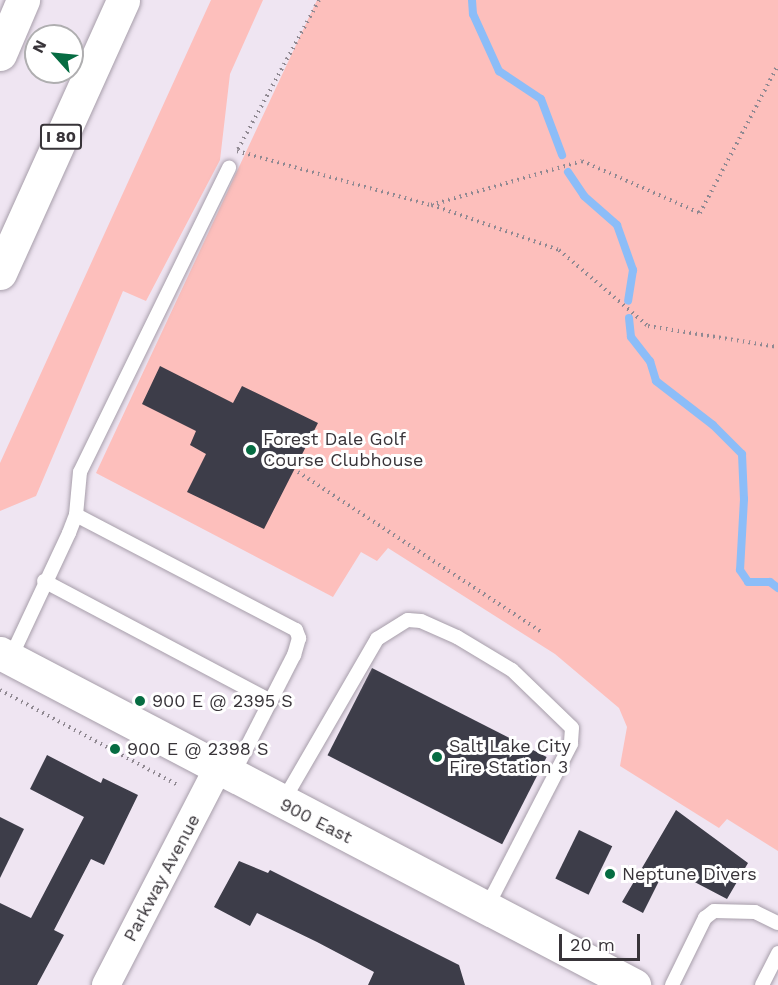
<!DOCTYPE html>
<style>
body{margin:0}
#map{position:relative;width:778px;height:985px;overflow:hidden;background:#efe5f2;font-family:"Work Sans",sans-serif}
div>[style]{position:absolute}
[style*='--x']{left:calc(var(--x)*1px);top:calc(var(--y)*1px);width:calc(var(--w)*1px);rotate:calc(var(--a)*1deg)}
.green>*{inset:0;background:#fdbfbc}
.stream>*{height:8px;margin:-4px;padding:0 4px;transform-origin:4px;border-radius:4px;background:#8cbdf8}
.building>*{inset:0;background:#3d3d49;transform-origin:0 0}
.path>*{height:4px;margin-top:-2px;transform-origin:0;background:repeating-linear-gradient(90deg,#908992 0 1.5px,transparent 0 6px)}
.roads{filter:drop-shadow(0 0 2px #a79eaa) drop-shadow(0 0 2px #a79eaa)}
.lane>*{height:14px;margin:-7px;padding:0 7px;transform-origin:7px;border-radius:7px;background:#fff}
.street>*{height:28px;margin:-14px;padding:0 14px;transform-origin:14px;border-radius:14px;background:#fff}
.secondary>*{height:33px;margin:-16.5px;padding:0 16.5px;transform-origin:16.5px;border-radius:16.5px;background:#fff}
.highway>*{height:33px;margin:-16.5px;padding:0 16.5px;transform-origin:16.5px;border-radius:16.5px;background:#fff}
.dots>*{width:16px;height:16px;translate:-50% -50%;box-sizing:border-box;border:3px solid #fff;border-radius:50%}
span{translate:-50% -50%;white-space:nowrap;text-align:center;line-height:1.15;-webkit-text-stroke:6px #fff;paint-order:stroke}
.shield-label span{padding:2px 4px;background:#fff;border:2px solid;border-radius:4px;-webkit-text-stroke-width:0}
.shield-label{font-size:16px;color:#383439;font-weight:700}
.poi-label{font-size:18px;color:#383439}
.left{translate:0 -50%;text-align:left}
.street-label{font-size:18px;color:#383439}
.north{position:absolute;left:24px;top:24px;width:60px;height:60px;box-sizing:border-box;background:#fff;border:2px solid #afaeb0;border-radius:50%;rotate:297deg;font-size:16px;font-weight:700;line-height:24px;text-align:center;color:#383439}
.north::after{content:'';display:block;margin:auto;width:21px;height:27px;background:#066c42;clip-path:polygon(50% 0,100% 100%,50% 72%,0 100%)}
.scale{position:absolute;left:559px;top:934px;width:81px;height:27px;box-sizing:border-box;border:3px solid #383439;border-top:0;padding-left:8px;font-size:18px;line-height:21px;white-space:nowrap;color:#383439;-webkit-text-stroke:4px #fff;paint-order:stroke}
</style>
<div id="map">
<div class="green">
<div style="clip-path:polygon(211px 0,263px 0,230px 74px,220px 160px,146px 301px,123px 291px,36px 496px,0 511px,0 463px)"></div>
<div style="clip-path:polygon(317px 0,778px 0,778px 851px,727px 819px,719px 828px,620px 766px,627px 727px,619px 708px,555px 654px,388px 548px,377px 561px,361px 552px,333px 597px,96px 473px)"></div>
</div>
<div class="stream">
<div style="--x:472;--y:0;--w:14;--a:86"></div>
<div style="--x:473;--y:14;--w:63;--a:65.5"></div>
<div style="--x:499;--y:71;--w:50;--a:33.7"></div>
<div style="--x:541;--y:99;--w:60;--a:69.4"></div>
<div style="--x:568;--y:172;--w:29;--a:56"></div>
<div style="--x:584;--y:196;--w:44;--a:41.3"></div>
<div style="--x:617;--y:225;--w:48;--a:70.4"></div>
<div style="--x:633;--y:270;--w:31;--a:99"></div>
<div style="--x:629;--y:318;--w:19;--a:84"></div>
<div style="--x:631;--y:337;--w:31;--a:52"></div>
<div style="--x:650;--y:361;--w:21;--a:73"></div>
<div style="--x:656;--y:381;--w:72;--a:37.7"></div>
<div style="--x:713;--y:425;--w:41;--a:45"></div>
<div style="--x:742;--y:454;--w:45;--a:87.5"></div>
<div style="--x:744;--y:499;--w:71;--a:93.2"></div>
<div style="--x:740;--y:570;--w:14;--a:56"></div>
<div style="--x:748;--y:582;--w:22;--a:0"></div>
<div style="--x:770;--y:582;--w:10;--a:37"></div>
</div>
<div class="building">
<div style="clip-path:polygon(160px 366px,233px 403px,242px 386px,318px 423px,264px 529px,187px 492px,206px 454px,190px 445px,196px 431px,142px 404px)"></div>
<div style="left:372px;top:668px;width:196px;height:98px;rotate:27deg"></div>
<div style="clip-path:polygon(47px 755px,101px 783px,103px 778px,138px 795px,104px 865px,91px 859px,54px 930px,64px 935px,37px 985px,0 985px,0 903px,31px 918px,84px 817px,30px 789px)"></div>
<div style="clip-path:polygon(676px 810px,748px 863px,727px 899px,666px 867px,643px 913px,622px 902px)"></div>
<div style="clip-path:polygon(0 817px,24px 829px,0 878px)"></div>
<div style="left:579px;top:830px;width:37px;height:54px;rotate:26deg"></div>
<div style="clip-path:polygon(239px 861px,268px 873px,270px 870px,459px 965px,465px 985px,368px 985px,374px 972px,317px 942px,257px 913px,250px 926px,214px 907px)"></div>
</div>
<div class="path">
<div style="--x:319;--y:0;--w:172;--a:118.5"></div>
<div style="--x:237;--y:151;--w:201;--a:15.6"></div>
<div style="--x:431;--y:205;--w:157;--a:-16.2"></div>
<div style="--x:582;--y:161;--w:129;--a:23.8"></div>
<div style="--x:700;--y:213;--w:167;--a:-62.2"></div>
<div style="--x:432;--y:205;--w:135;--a:19.5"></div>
<div style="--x:559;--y:250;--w:117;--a:40.5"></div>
<div style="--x:648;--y:326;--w:132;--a:9.2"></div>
<div style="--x:298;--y:472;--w:290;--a:33.3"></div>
<div style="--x:0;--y:690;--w:202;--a:28.1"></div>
</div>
<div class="roads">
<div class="lane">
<div style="--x:76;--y:515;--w:248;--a:27.6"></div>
<div style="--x:296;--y:630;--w:9;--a:69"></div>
<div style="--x:299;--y:638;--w:18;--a:106"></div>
<div style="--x:294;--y:655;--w:136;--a:117.1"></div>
<div style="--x:44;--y:581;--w:257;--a:27.9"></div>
<div style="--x:10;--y:659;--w:139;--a:-64.9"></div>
<div style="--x:69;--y:533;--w:19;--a:-69"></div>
<div style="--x:76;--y:515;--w:43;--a:-84.7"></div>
<div style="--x:80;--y:472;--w:339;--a:-63.9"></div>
<div style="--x:282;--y:803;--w:190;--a:-59.9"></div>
<div style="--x:377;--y:639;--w:36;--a:-32"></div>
<div style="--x:408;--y:620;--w:13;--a:4"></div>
<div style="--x:421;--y:621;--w:39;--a:24"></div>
<div style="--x:457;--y:637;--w:64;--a:31"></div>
<div style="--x:512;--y:670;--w:83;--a:44"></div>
<div style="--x:572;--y:728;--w:16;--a:94"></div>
<div style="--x:571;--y:744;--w:186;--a:117.3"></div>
<div style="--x:672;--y:985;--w:75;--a:-63.8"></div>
<div style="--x:705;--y:918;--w:11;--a:-38"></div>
<div style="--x:714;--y:911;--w:41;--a:1.4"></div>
<div style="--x:755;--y:912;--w:25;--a:26"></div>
<div style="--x:762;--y:985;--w:36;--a:-63"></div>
</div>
<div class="street">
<div style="--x:106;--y:985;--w:242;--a:-62.7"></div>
</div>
<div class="secondary">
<div style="--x:0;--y:653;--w:716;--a:27.64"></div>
</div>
<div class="highway">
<div style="--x:0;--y:54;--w:59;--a:-66.9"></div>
<div style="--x:0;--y:273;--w:299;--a:-65.7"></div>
</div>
</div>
<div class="dots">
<div style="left:251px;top:450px;background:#066c42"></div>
<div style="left:140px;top:701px;background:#066c42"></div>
<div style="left:115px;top:749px;background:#066c42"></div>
<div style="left:437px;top:757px;background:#066c42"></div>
<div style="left:610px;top:874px;background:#066c42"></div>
</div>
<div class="shield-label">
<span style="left:61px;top:137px">I 80</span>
</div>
<div class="poi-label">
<span class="left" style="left:263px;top:450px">Forest Dale Golf<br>Course Clubhouse</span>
<span class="left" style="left:152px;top:701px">900 E @ 2395 S</span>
<span class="left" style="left:449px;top:757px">Salt Lake City<br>Fire Station 3</span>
<span class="left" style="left:127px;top:749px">900 E @ 2398 S</span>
<span class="left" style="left:622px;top:874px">Neptune Divers</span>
</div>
<div class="street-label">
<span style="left:316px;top:821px;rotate:27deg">900 East</span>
<span style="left:162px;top:878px;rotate:-62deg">Parkway Avenue</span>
</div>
<div class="north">N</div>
<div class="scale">20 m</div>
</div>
